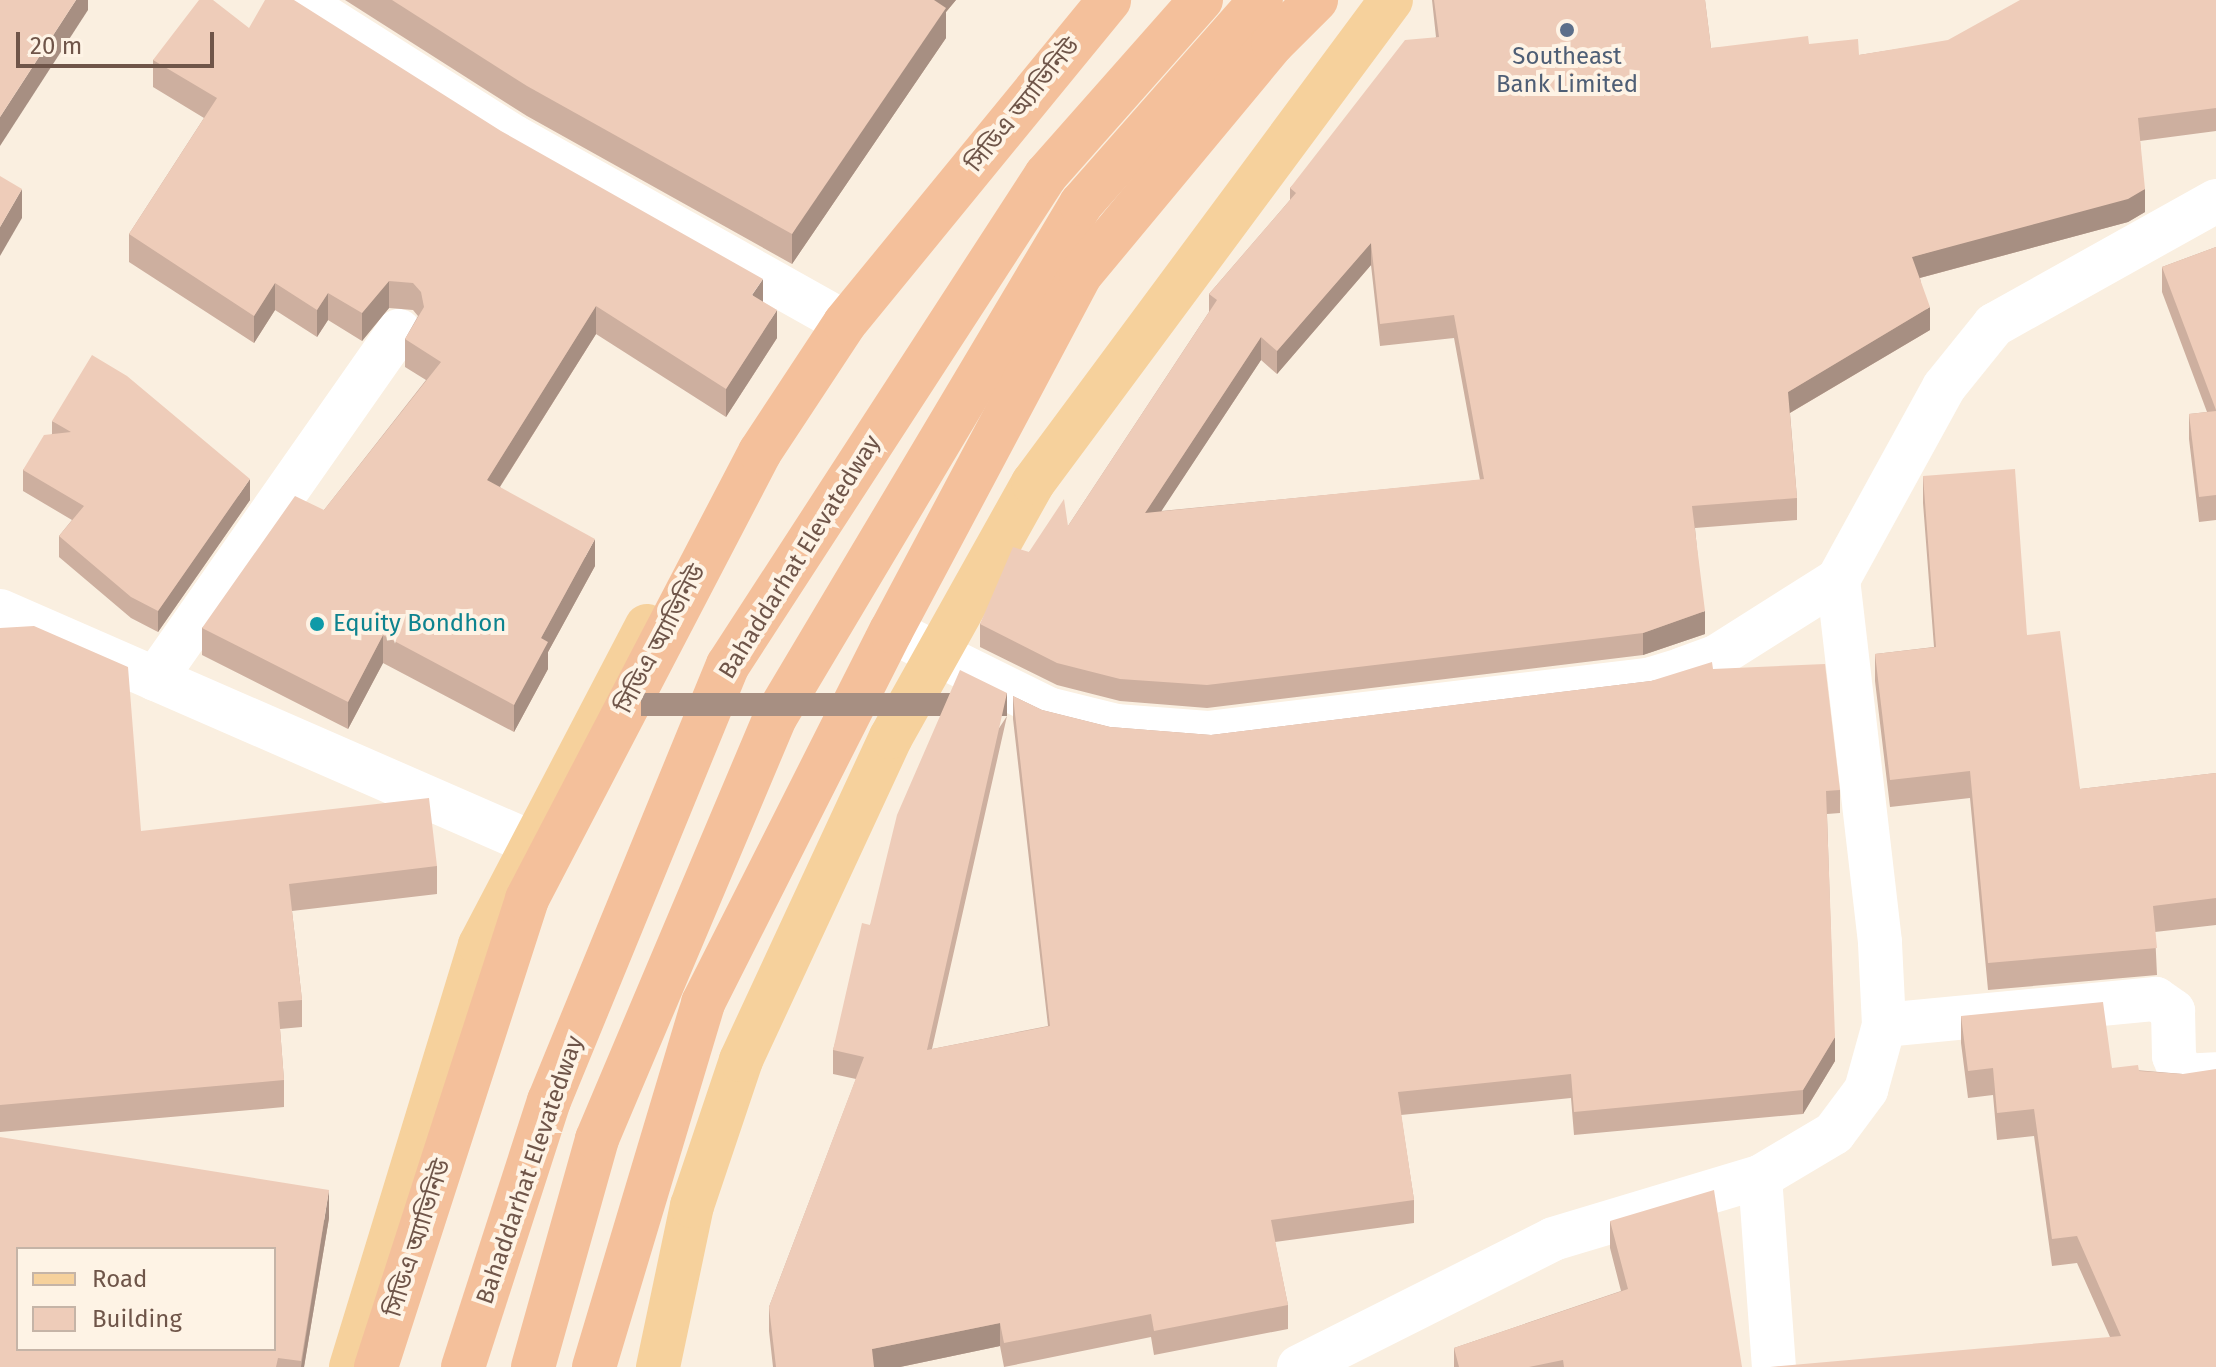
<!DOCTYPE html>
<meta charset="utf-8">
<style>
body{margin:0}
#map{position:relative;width:2216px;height:1367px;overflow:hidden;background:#faefe0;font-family:"Fira Sans","Noto Sans Bengali",sans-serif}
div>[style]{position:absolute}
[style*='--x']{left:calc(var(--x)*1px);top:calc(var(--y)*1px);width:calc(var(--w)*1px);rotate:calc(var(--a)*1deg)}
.minor>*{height:44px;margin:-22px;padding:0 22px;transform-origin:22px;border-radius:22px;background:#fff}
.primary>*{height:44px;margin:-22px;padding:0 22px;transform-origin:22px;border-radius:22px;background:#f6d19c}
.trunk>*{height:44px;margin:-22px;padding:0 22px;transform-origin:22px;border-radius:22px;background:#f4c09b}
.wall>*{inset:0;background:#cdaf9f}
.shaded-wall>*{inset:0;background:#a78f82;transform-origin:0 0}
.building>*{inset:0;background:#eeccb9}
.dots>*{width:22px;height:22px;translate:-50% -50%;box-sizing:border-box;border:4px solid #fef3e5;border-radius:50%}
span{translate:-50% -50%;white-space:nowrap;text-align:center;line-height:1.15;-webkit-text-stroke:8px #fef3e5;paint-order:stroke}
.service-label{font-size:24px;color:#4e5e75}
.street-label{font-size:24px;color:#6f5549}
.culture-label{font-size:24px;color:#0d838f}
.left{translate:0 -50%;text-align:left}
.legend{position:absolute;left:16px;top:1247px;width:260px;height:104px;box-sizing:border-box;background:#fef3e5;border:2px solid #c5b4a7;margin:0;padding:10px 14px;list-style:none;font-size:24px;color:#6f5549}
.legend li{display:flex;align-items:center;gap:16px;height:40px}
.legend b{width:40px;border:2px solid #c5b4a7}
.scale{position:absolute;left:16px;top:32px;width:198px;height:36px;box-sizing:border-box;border:4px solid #6f5549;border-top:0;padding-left:10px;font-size:24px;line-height:28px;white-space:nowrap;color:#6f5549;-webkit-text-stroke:6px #fef3e5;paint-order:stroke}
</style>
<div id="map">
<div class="minor">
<div style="--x:298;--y:0;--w:256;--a:32.4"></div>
<div style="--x:514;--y:137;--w:380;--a:29.3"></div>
<div style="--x:0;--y:611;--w:600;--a:23.57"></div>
<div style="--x:891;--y:631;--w:175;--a:26.4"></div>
<div style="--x:1048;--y:709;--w:70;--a:14"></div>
<div style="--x:1116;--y:726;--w:92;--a:4.4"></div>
<div style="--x:1208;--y:733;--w:443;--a:-6.9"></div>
<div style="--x:1648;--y:680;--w:37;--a:-17"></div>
<div style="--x:1683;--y:669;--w:35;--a:-20"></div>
<div style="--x:1716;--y:657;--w:144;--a:-32.3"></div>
<div style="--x:1838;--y:580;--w:220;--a:-61.2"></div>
<div style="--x:1944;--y:387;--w:80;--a:-51.1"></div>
<div style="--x:1994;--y:325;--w:254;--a:-29.2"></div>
<div style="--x:155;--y:679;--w:425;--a:-55"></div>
<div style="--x:1884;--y:1025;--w:273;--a:-5.5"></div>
<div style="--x:2156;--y:999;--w:21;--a:35"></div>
<div style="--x:2173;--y:1011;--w:45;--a:88.7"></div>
<div style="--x:2174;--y:1056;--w:22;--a:68"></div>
<div style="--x:2182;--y:1076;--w:34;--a:-3"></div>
<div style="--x:1760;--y:1177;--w:191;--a:85.8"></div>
<div style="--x:1299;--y:1367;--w:284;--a:-26.7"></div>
<div style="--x:1553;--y:1239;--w:216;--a:-16.7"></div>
<div style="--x:1760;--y:1177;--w:86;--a:-30.7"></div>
<div style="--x:1834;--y:1133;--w:54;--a:-53.3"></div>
<div style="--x:1866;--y:1090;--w:67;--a:-74.5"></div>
<div style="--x:1884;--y:1025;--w:83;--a:-92.8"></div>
<div style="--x:1880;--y:942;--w:364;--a:-96.6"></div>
</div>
<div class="primary">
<div style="--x:351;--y:1367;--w:441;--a:-73"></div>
<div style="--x:480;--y:945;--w:360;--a:-62.4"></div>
<div style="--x:658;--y:1367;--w:165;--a:-78.1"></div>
<div style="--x:692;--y:1206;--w:154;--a:-71.4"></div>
<div style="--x:741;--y:1060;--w:356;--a:-65.1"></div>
<div style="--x:891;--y:737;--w:291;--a:-60.8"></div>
<div style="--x:1033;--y:483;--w:601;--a:-53.45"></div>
</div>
<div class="trunk">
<div style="--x:376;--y:1367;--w:492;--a:-72.1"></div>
<div style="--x:527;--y:899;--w:504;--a:-62.47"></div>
<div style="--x:760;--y:452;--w:154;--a:-56.6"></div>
<div style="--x:845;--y:323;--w:417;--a:-50.7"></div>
<div style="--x:463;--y:1367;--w:280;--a:-72.1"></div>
<div style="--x:549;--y:1101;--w:471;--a:-67.7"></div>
<div style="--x:728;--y:665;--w:584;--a:-57.02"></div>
<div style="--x:1046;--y:175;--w:234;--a:-48.5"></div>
<div style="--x:533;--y:1367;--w:237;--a:-74.3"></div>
<div style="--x:597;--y:1139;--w:459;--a:-67.1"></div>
<div style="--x:776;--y:716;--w:596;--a:-59.22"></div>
<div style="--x:1081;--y:204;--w:272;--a:-48.6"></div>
<div style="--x:594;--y:1367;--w:380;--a:-73.3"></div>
<div style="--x:703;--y:1003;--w:417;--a:-63.2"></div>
<div style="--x:891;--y:631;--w:404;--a:-62"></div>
<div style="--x:1081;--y:274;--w:300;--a:-50.3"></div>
<div style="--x:1273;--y:43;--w:61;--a:-45"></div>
</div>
<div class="wall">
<div style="clip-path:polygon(345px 0,956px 0,946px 12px,946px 38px,792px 264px,527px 116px)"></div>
<div style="clip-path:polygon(evenodd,1432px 0,1705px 0,1711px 48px,1809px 44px,1859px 55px,2216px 0,2216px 131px,2140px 141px,2145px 212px,2128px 222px,1920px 278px,1930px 330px,1790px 413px,1797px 498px,1797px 520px,1695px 528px,1705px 634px,1643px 655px,1207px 708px,1120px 701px,1057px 685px,980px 647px,980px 624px,1029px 552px,1068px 526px,1209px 312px,1209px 294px,1290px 200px,1290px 188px,1436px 37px,1432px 0,1371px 265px,1380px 346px,1454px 338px,1480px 480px,1161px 511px,1261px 360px,1277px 374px,1371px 265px)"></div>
<div style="clip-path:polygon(249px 28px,763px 302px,777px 338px,726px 417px,596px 334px,500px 487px,595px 566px,548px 652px,548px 669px,514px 732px,383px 663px,348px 729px,202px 655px,202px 628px,324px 510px,426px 380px,405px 367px,405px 339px,418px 316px,413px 310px,389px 308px,362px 341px,328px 320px,317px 337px,275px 310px,254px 343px,129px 262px,129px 234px,204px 118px,153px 87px,153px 60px)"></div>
<div style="clip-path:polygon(2216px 247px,2216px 520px,2199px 522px,2189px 439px,2189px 414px,2207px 412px,2162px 292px,2162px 267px)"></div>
<div style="clip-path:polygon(52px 421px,250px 500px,158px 632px,131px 618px,59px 557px,59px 536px,72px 520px,23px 491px,23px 470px,52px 434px)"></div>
<div style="clip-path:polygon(1923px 476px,2027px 635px,2080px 789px,2216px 773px,2216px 925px,2155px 932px,2157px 975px,1988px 990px,1970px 798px,1890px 807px,1875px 681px,1875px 654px,1934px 647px,1923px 503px)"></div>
<div style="clip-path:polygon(0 628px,141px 831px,437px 866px,437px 894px,292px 911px,302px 1000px,302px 1027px,280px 1029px,284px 1080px,284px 1107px,0 1132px)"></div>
<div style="clip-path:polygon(1713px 669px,1840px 790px,1840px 813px,1827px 814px,1835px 1061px,1803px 1114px,1574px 1135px,1571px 1098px,1401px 1115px,1414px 1200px,1414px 1223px,1275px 1242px,1288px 1305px,1288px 1329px,1154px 1355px,1151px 1337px,1004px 1367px,1000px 1346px,900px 1367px,773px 1367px,769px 1331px,769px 1307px,856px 1079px,833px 1074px,833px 1050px,870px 925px,1007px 716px,932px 1049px,1048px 1026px,1013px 719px,1013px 696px,1042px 710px,1110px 727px,1211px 735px,1651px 681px)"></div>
<div style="clip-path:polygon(1961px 1016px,2112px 1068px,2183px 1074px,2216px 1367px,2110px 1337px,2077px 1263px,2052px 1266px,2034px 1136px,1997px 1140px,1993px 1095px,1968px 1098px,1961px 1043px)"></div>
<div style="clip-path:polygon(329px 1218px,304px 1367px,0 1367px)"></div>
<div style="clip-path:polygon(1610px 1221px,1742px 1367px,1454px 1367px,1454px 1348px,1621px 1291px,1610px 1248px)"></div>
</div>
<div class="shaded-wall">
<div style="clip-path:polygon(76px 0,88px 0,88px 10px,0 146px,0 117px)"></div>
<div style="clip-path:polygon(933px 0,956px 0,946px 12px,946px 38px,792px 264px,792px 234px)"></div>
<div style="clip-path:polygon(22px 189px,22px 218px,0 256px,0 227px)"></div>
<div style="clip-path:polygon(2145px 189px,2145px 212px,2128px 222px,1912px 280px,1912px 257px)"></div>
<div style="clip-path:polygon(1371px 243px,1371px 265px,1277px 374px,1277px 351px)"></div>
<div style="clip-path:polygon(763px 279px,763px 306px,752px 295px)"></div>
<div style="clip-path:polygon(389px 281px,389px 308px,362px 341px,362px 313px)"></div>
<div style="clip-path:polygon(275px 283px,275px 310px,254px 343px,254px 316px)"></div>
<div style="clip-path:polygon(328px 293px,328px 320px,317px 337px,317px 310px)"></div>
<div style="clip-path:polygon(596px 306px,596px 334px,487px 507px,487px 480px)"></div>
<div style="clip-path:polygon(1930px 307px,1930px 330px,1788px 414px,1788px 392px)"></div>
<div style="clip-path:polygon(777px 310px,777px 338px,726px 417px,726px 389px)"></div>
<div style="clip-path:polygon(1261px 337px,1261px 360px,1145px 536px,1145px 513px)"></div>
<div style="clip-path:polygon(250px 479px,250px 500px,158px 632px,158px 611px)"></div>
<div style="clip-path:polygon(595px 539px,595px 566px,548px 652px,548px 669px,514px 732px,514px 705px,541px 638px)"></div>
<div style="clip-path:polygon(1705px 611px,1705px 634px,1643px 655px,1643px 633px)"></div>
<div style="clip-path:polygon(383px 635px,383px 663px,348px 729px,348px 702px)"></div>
<div style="left:1007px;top:693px;width:23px;height:366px;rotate:90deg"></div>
<div style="clip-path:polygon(1835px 1037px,1835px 1061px,1803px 1114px,1803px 1090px)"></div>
<div style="clip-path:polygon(329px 1190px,329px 1218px,304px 1367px,301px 1367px)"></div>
<div style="clip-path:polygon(1000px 1323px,1000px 1346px,900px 1367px,872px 1367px,872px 1349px)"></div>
</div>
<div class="building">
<div style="clip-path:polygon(0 0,76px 0,0 117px)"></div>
<div style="clip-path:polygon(199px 0,213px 0,249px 28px,265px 0,294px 0,501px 131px,763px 279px,752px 295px,777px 310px,726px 389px,596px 306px,487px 480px,595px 539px,541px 638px,548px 642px,514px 705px,383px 635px,348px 702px,202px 628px,295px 496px,324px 510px,441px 362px,405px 339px,424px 307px,421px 292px,413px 283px,389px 281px,362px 313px,328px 293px,317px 310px,275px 283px,254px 316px,129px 234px,217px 98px,153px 60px)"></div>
<div style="clip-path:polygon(392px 0,934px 0,946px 8px,792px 234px,527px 86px)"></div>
<div style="clip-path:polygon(evenodd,1434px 0,1705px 0,1711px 48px,1808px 36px,1809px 44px,1858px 39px,1859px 55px,1948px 40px,2020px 0,2216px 0,2216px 108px,2138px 118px,2145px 189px,2128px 199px,1912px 257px,1930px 307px,1788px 392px,1797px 498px,1692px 506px,1705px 611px,1643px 633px,1207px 685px,1120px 679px,1057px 663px,980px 624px,1013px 547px,1029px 552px,1064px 499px,1068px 526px,1217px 300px,1209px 294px,1296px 193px,1290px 188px,1405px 40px,1439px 37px,1434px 0,1371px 243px,1380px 324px,1454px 315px,1484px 479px,1145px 513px,1261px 337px,1277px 351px,1371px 243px)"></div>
<div style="clip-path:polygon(0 176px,22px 189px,0 227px)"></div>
<div style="clip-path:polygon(2216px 247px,2216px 410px,2162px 267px)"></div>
<div style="clip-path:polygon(92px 355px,127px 376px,250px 479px,158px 611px,131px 597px,59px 536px,84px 506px,23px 470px,44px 435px,71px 432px,52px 421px)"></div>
<div style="clip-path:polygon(2216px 411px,2216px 495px,2199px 497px,2189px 414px)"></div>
<div style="clip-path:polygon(2015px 469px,2027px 635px,2060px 631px,2080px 789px,2216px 773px,2216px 898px,2153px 906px,2157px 948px,1988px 963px,1970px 771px,1890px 780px,1875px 654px,1936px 647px,1923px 476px)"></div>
<div style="clip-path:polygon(34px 626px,128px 667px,141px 831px,429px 798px,437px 866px,289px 884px,302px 1000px,278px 1002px,284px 1080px,0 1105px,0 628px)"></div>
<div style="clip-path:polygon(1712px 662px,1713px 669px,1825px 664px,1840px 790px,1826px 791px,1835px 1037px,1803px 1090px,1574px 1112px,1571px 1074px,1398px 1092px,1414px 1200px,1271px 1220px,1288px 1305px,1154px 1331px,1151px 1314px,1004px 1343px,1000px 1323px,872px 1349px,874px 1367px,776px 1367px,769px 1307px,864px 1057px,833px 1050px,862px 923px,870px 925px,897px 815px,960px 670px,1007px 693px,927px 1050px,1050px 1026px,1013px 696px,1042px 710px,1110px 727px,1211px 735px,1651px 681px)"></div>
<div style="clip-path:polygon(2103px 1002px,2112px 1068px,2138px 1065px,2139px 1071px,2183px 1074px,2216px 1069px,2216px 1367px,1770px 1367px,2121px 1336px,2077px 1236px,2052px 1239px,2034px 1109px,1997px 1113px,1993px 1068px,1968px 1071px,1961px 1016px)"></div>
<div style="clip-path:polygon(evenodd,0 1137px,329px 1190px,301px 1361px,278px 1358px,276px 1367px,0 1367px,0 1137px,18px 1249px,274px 1249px,274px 1349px,18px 1349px,18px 1249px)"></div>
<div style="clip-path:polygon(1714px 1190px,1742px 1367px,1564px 1367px,1563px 1360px,1529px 1367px,1459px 1367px,1454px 1348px,1628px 1289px,1610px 1221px)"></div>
</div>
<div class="dots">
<div style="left:1567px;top:30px;background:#5c6f8a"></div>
<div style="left:317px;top:624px;background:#0f9aa8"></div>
</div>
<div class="service-label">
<span style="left:1567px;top:71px">Southeast<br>Bank Limited</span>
</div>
<div class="street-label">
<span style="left:1023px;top:105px;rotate:-51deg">সিডিএ অ্যাভিনিউ</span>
<span style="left:800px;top:557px;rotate:-58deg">Bahaddarhat Elevatedway</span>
<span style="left:661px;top:639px;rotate:-62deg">সিডিএ অ্যাভিনিউ</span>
<span style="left:530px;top:1170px;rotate:-71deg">Bahaddarhat Elevatedway</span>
<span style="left:418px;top:1238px;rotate:-72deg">সিডিএ অ্যাভিনিউ</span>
</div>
<div class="culture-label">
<span class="left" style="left:333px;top:624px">Equity Bondhon</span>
</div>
<ul class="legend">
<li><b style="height:10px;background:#f6d19c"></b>Road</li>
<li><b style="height:22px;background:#eeccb9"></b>Building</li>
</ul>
<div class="scale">20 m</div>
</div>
